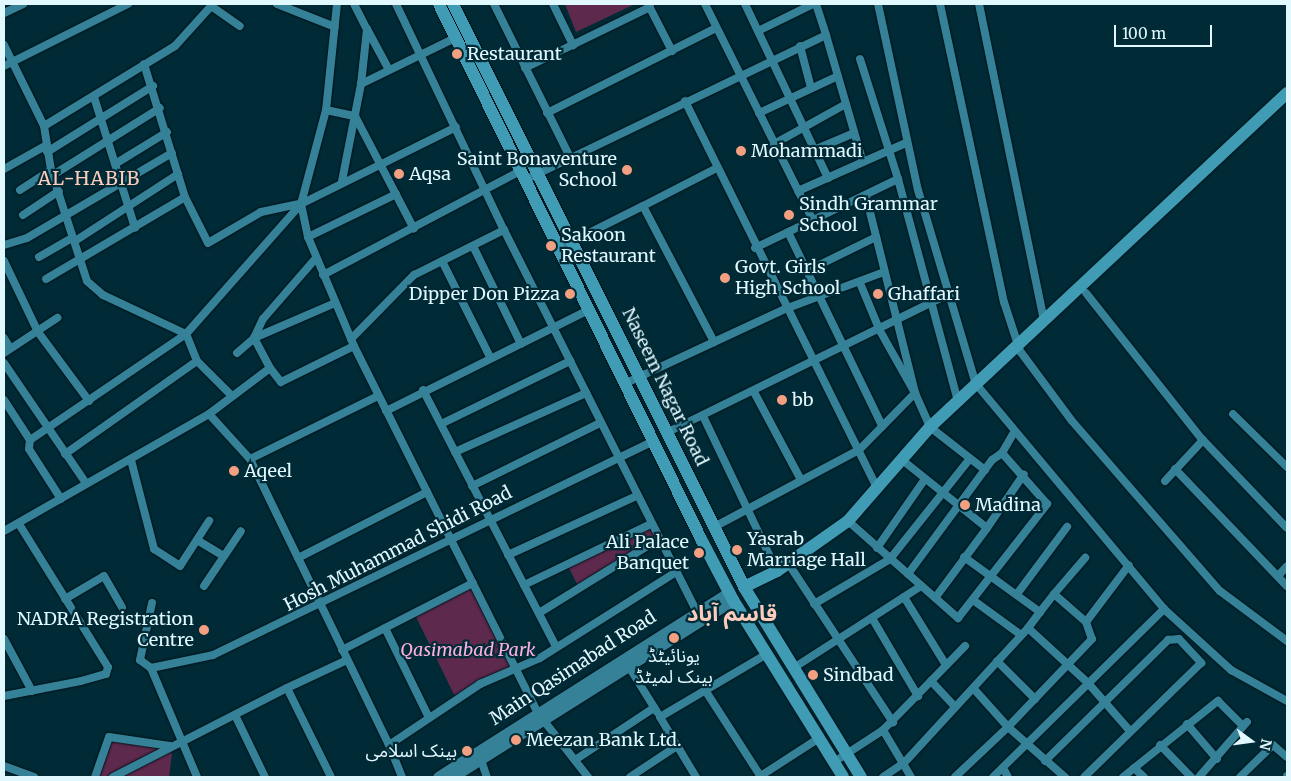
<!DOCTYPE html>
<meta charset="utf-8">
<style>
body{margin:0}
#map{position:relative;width:1291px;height:781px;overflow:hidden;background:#002b36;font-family:Merriweather,"Noto Sans Arabic",serif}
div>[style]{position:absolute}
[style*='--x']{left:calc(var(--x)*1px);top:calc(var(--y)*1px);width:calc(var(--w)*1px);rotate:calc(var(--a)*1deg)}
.green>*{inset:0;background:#5d294d;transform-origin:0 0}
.roads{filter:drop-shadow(0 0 1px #001218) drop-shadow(0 0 1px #001218)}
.street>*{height:8px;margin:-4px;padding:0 4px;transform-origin:4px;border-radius:4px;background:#358198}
.secondary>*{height:11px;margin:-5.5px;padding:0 5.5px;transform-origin:5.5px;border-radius:5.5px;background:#358198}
.primary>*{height:12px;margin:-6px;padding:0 6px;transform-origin:6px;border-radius:6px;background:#409bb5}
.dots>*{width:14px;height:14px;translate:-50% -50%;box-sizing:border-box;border:2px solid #002b36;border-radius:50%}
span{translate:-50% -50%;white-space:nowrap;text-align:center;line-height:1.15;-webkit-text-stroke:4.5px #002b36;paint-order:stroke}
.poi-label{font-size:18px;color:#e2f8ff}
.left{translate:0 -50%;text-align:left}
.right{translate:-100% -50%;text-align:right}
.street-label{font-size:18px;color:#e2f8ff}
.park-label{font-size:18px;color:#feafe3;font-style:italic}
.neighbourhood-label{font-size:19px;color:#fdccbb;letter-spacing:1px}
.district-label{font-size:22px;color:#fdccbb;font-weight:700}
.frame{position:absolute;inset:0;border:5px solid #e2f8ff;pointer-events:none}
.north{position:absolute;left:1226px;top:716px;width:50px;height:50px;-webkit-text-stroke:4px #002b36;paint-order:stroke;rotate:104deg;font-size:14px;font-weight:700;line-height:20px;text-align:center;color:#e2f8ff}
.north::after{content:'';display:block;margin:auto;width:18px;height:22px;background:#e2f8ff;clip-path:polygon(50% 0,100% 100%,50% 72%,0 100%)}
.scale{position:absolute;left:1114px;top:25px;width:98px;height:22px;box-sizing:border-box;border:2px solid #e2f8ff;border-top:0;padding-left:6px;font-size:15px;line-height:18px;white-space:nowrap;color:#e2f8ff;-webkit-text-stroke:4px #002b36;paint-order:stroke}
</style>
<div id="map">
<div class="green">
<div style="clip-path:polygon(565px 4px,635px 4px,576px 32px)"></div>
<div style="clip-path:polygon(651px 524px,659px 539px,579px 588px,567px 564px)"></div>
<div style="left:473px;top:583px;width:93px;height:66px;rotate:64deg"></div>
<div style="clip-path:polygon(107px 738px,168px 748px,172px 754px,169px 777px,96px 777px)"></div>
</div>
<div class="roads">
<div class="street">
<div style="--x:277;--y:4;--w:62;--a:21.6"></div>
<div style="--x:337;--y:4;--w:107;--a:95.9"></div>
<div style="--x:326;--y:110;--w:97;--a:104.9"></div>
<div style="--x:301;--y:204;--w:34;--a:78"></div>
<div style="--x:308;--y:237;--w:118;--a:67.1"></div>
<div style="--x:354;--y:346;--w:409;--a:63.4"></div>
<div style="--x:537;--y:712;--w:83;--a:51.9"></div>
<div style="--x:354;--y:4;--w:28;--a:63"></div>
<div style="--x:367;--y:29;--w:55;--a:96.2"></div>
<div style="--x:396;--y:4;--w:250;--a:64.5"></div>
<div style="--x:494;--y:4;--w:171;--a:63.6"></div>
<div style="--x:553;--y:4;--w:46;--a:64"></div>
<div style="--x:648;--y:4;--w:53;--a:62.9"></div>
<div style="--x:705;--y:4;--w:242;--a:63.5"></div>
<div style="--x:745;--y:4;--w:193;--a:64.5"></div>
<div style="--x:816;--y:4;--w:33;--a:72"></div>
<div style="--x:878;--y:4;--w:190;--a:77.9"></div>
<div style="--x:918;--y:190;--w:202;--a:73.4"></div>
<div style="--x:976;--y:384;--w:293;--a:50.1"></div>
<div style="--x:1164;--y:609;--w:91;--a:42.3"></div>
<div style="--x:1231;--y:670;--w:64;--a:29"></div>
<div style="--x:940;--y:4;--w:305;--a:77.9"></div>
<div style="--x:1004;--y:302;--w:52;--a:71.9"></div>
<div style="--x:1020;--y:351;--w:87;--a:53.4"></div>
<div style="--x:1072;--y:421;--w:225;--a:49"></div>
<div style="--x:1220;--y:591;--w:84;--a:36.7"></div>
<div style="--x:979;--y:4;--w:323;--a:78.4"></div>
<div style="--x:211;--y:6;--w:35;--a:35"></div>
<div style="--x:4;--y:13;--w:21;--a:-25"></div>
<div style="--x:367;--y:29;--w:44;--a:61.7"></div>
<div style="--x:758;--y:31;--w:61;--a:-26.1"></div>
<div style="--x:4;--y:45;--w:90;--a:63.7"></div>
<div style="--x:800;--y:46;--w:43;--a:75.3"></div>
<div style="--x:860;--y:59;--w:126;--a:72.4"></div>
<div style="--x:144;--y:64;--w:139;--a:72.9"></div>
<div style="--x:185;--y:197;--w:51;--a:63.4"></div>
<div style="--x:208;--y:243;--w:61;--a:-30.3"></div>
<div style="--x:261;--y:212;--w:39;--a:-12"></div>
<div style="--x:4;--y:66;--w:139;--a:-26.6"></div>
<div style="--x:525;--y:68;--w:139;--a:-26"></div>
<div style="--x:94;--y:97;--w:137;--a:72.6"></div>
<div style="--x:685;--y:101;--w:432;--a:63.6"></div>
<div style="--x:326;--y:110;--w:30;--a:12"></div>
<div style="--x:355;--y:116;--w:127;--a:62.4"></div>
<div style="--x:547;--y:113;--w:189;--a:-26.7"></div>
<div style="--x:759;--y:113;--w:87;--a:-25.1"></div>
<div style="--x:774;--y:144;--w:82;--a:-29.1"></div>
<div style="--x:814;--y:150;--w:43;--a:-23"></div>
<div style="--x:47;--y:152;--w:125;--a:-31.9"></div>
<div style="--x:115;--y:164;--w:61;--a:-31.6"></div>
<div style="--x:4;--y:169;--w:47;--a:-29.3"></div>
<div style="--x:53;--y:175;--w:126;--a:-32.1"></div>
<div style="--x:525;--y:180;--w:334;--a:-25.7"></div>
<div style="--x:826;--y:35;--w:132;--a:73.8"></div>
<div style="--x:342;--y:181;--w:99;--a:-78.9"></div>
<div style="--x:361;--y:84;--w:105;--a:-26.1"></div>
<div style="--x:20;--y:190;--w:37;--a:-33"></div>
<div style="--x:798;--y:191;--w:118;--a:-24"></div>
<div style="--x:866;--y:196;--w:203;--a:76"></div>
<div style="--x:915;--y:393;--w:37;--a:66"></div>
<div style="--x:930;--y:427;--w:70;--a:38"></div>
<div style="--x:643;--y:206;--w:83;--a:-27.2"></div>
<div style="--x:23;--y:215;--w:43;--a:-33.7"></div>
<div style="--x:788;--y:232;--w:216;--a:64.1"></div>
<div style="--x:308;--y:237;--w:98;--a:-26"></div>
<div style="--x:75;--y:241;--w:123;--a:-33"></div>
<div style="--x:4;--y:245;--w:24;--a:-17"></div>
<div style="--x:27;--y:238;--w:168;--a:-30.4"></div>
<div style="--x:473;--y:246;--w:109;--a:63.9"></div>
<div style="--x:559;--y:248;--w:94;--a:-26.6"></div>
<div style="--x:643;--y:206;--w:153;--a:62.4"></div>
<div style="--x:714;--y:342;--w:99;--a:155"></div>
<div style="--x:755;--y:248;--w:159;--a:-25.8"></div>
<div style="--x:898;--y:179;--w:231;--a:74.9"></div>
<div style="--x:39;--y:257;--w:39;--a:-30"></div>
<div style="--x:4;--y:261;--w:79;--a:64.4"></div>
<div style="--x:38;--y:332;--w:86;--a:53.5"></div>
<div style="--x:442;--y:261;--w:107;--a:63.4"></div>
<div style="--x:807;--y:271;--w:77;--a:-26.2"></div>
<div style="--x:323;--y:275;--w:223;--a:-27.8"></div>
<div style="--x:46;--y:279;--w:161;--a:-30.5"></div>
<div style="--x:1086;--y:293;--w:185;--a:51.6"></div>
<div style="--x:1201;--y:438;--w:124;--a:46.3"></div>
<div style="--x:4;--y:338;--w:12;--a:59"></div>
<div style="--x:351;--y:339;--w:90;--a:-45.5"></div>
<div style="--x:414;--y:275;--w:101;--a:-26.6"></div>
<div style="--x:504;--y:230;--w:426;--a:63.2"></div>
<div style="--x:714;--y:342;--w:78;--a:-24.9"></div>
<div style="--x:785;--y:309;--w:106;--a:-20.5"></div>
<div style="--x:4;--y:353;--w:64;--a:-33.4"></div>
<div style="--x:237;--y:353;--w:23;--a:-41"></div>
<div style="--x:254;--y:338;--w:88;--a:-23.4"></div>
<div style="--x:197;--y:361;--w:29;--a:-112"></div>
<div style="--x:186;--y:334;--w:92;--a:-154.8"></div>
<div style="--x:103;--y:295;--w:21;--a:-139"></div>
<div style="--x:87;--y:281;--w:117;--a:-108"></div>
<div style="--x:51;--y:170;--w:45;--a:-99"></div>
<div style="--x:44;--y:126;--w:153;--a:-31.4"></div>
<div style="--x:175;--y:46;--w:57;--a:-47.9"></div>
<div style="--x:4;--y:363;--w:145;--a:55.7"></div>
<div style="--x:270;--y:368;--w:34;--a:-118"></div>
<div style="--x:254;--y:338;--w:21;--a:-65"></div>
<div style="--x:263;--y:319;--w:81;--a:-49"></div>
<div style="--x:423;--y:390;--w:289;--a:62.6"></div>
<div style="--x:754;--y:392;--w:98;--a:61.9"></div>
<div style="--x:4;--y:400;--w:48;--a:57"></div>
<div style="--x:386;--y:411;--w:225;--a:-26.5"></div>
<div style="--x:209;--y:414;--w:61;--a:47.7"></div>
<div style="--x:250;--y:459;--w:143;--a:-26.2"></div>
<div style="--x:1233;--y:414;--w:76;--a:44.5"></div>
<div style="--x:703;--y:416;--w:172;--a:64.5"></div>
<div style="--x:441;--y:424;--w:144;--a:-26"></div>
<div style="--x:666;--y:433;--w:313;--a:-26.2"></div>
<div style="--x:455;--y:452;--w:144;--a:-24.2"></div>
<div style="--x:65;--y:454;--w:161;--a:-35.2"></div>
<div style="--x:197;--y:361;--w:49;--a:45"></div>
<div style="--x:250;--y:459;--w:110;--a:64.1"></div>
<div style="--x:901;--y:459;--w:110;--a:38.7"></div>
<div style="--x:987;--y:528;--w:87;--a:126.6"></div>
<div style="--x:131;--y:460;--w:92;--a:75.5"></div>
<div style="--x:154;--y:549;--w:31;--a:33"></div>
<div style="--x:180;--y:566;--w:54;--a:-57.2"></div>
<div style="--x:1175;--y:469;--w:162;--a:46.3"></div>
<div style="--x:1165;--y:481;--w:56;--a:-47.2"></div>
<div style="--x:472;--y:486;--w:143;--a:-26.2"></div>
<div style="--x:61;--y:499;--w:59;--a:-122.6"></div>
<div style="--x:29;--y:449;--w:9;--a:-84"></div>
<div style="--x:30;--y:440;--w:189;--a:-34.2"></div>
<div style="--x:186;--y:334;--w:174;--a:-48.5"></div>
<div style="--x:301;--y:204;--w:173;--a:-26.4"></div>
<div style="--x:848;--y:521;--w:147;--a:41.4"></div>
<div style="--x:958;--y:618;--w:145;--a:-52"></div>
<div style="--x:1047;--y:504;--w:68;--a:-131.4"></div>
<div style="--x:1002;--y:453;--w:22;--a:-60"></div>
<div style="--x:714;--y:527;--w:164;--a:-28"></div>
<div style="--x:859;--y:450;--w:80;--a:-45.5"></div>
<div style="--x:915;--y:393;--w:71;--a:-119.4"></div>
<div style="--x:880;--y:331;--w:52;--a:-112.6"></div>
<div style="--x:987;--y:528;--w:65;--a:-55.6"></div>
<div style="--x:4;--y:531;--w:236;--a:-29.7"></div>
<div style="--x:209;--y:414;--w:76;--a:-37"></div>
<div style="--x:270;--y:368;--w:18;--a:52"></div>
<div style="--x:281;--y:382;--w:81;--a:-26.3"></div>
<div style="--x:197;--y:540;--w:31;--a:31"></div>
<div style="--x:877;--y:548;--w:84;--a:-55.2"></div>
<div style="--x:508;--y:555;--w:141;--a:-24.7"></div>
<div style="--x:964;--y:557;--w:94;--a:35.9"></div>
<div style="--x:1040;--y:612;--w:23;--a:-52"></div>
<div style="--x:1054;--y:594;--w:43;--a:41.2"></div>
<div style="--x:1086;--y:622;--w:18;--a:71"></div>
<div style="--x:1092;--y:639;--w:122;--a:133.7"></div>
<div style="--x:1008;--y:727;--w:52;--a:-131.9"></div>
<div style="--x:788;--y:563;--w:191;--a:56.6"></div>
<div style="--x:908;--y:574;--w:142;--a:-53.6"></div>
<div style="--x:992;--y:460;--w:12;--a:-35"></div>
<div style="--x:1278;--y:576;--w:13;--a:-48"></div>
<div style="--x:524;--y:585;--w:141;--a:-25.7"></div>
<div style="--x:204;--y:586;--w:66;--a:-56.1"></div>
<div style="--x:1017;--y:594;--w:84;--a:-53.3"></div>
<div style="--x:1054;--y:594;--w:48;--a:-49.3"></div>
<div style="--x:904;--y:597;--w:80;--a:58.3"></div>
<div style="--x:65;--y:599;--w:45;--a:-30.5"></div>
<div style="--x:104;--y:576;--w:36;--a:60"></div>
<div style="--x:973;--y:600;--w:59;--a:36.1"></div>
<div style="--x:152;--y:603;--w:58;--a:101.9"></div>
<div style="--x:140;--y:660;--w:14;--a:36"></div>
<div style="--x:151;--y:668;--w:118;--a:67.1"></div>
<div style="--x:814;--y:604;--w:88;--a:-30.6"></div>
<div style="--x:890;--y:559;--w:125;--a:-51.5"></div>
<div style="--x:539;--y:613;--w:141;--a:-31.7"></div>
<div style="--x:872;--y:618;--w:91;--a:59.5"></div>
<div style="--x:1086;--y:622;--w:71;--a:-53"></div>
<div style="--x:385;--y:628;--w:100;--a:63.9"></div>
<div style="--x:1028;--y:628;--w:20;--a:-53"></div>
<div style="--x:4;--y:639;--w:59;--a:61.7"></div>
<div style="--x:342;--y:650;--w:147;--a:-27.1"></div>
<div style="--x:997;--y:661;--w:54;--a:45"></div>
<div style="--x:626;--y:662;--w:59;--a:58.2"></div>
<div style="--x:795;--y:667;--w:150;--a:-32.7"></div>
<div style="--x:151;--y:668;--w:63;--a:-11.8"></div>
<div style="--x:213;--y:655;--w:489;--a:-25.9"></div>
<div style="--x:931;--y:681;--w:49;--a:-45.8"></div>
<div style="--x:705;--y:690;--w:103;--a:57.2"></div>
<div style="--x:4;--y:696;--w:78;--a:-11"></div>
<div style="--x:81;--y:681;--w:26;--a:-16"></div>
<div style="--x:106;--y:674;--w:7;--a:-74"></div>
<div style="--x:108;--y:667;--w:168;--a:-121.9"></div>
<div style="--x:235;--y:715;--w:69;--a:64.2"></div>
<div style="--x:1187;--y:724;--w:46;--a:49.4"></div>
<div style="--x:883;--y:730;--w:55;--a:59.2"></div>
<div style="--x:389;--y:745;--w:208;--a:-115.9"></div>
<div style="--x:298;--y:558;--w:145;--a:-27.1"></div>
<div style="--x:1160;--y:745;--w:45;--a:45.9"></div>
<div style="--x:481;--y:760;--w:18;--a:71"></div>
<div style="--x:575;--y:760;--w:95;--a:-33.4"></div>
<div style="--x:1045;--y:761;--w:173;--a:-44.5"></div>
<div style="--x:1168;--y:640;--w:11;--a:-5"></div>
<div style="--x:1179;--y:639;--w:33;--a:47"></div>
<div style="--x:1201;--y:663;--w:163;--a:135.7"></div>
<div style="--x:834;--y:762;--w:59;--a:-33.1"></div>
<div style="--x:883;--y:730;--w:69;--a:-45.6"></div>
<div style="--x:931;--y:681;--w:34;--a:47"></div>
<div style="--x:4;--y:766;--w:32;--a:20"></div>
<div style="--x:1003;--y:768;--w:10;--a:61"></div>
<div style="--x:1134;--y:768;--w:13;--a:42"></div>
<div style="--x:95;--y:777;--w:42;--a:-70.7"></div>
<div style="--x:109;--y:737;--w:63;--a:8.3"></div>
<div style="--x:113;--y:777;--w:195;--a:-27.1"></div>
<div style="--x:331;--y:777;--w:99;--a:-116.3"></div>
<div style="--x:287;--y:688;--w:66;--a:-25"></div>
<div style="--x:402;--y:777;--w:35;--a:-112"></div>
<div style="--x:389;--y:745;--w:110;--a:-33.8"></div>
<div style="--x:480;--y:684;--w:65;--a:-23.4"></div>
<div style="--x:540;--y:658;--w:161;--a:-32.3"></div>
<div style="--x:630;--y:777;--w:56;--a:-33.4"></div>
<div style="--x:696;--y:777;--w:70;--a:-121"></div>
<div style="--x:660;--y:717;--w:124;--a:-30.5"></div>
<div style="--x:759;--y:777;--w:72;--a:-33"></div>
<div style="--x:883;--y:777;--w:25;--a:-34"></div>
<div style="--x:904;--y:763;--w:183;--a:-47.4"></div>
<div style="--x:1028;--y:628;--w:81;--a:42.5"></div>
<div style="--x:1088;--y:683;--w:62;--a:48.9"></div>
<div style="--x:955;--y:777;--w:73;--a:-43.3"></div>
<div style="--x:1008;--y:727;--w:76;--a:41.3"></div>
<div style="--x:993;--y:777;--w:240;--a:-44.5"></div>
<div style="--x:1123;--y:777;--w:122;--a:-38.7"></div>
<div style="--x:1218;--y:701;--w:35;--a:45"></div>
<div style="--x:1199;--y:777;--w:73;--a:-48.9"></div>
<div style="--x:1240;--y:777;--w:46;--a:-44.1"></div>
<div style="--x:1273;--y:745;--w:18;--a:41"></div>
<div style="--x:1287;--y:777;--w:1;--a:-90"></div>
</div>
<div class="secondary">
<div style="--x:438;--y:777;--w:345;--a:-32.4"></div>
<div style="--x:452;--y:777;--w:332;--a:-32.2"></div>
</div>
<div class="primary">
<div style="--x:439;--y:4;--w:596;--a:63.91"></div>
<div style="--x:701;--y:539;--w:69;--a:62.3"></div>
<div style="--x:733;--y:600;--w:208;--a:58.1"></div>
<div style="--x:453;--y:4;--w:652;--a:63.47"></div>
<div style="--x:744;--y:587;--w:223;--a:58.4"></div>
<div style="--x:744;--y:587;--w:37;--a:-26"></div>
<div style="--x:777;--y:571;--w:87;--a:-35.2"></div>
<div style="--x:848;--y:521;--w:125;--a:-48.9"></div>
<div style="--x:930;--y:427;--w:489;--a:-43.1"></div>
</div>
</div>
<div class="dots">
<div style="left:457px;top:54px;background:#f3a082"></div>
<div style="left:741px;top:151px;background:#f3a082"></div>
<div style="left:627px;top:170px;background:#f3a082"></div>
<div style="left:399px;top:174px;background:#f3a082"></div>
<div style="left:789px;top:215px;background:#f3a082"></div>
<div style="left:551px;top:246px;background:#f3a082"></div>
<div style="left:725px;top:278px;background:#f3a082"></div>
<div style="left:570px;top:294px;background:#f3a082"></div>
<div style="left:878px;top:294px;background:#f3a082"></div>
<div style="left:782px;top:400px;background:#f3a082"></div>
<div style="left:234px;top:471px;background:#f3a082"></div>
<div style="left:965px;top:505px;background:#f3a082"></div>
<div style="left:737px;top:550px;background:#f3a082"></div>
<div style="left:699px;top:553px;background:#f3a082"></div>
<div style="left:204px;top:630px;background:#f3a082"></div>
<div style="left:674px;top:638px;background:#f3a082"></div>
<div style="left:813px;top:675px;background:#f3a082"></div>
<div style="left:516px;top:740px;background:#f3a082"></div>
<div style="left:467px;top:751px;background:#f3a082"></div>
</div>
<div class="poi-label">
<span class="left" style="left:467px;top:54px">Restaurant</span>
<span class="left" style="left:751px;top:151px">Mohammadi</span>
<span class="right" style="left:617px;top:170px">Saint Bonaventure<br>School</span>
<span class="left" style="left:409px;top:174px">Aqsa</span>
<span class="left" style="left:799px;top:215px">Sindh Grammar<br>School</span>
<span class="left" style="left:561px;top:246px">Sakoon<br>Restaurant</span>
<span class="left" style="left:735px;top:278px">Govt. Girls<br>High School</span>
<span class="right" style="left:560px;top:294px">Dipper Don Pizza</span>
<span class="left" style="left:888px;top:294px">Ghaffari</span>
<span class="left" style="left:792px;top:400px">bb</span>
<span class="left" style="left:244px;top:471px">Aqeel</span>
<span class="left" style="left:975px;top:505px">Madina</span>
<span class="left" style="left:747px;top:550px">Yasrab<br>Marriage Hall</span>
<span class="right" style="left:689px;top:553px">Ali Palace<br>Banquet</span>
<span class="right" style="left:194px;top:630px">NADRA Registration<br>Centre</span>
<span style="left:674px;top:667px">یونائیٹڈ<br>بینک لمیٹڈ</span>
<span class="left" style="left:823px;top:675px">Sindbad</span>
<span class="left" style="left:526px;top:740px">Meezan Bank Ltd.</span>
<span class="right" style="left:457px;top:751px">بینک اسلامی</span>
</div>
<div class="street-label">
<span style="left:665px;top:387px;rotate:64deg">Naseem Nagar Road</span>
<span style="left:398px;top:549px;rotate:-27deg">Hosh Muhammad Shidi Road</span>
<span style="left:573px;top:668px;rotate:-33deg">Main Qasimabad Road</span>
</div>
<div class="park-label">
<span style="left:468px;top:650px">Qasimabad Park</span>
</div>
<div class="neighbourhood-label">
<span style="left:89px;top:179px">AL-HABIB</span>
</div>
<div class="district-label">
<span style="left:732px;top:614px">قاسم آباد</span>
</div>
<div class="frame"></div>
<div class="north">N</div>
<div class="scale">100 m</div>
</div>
